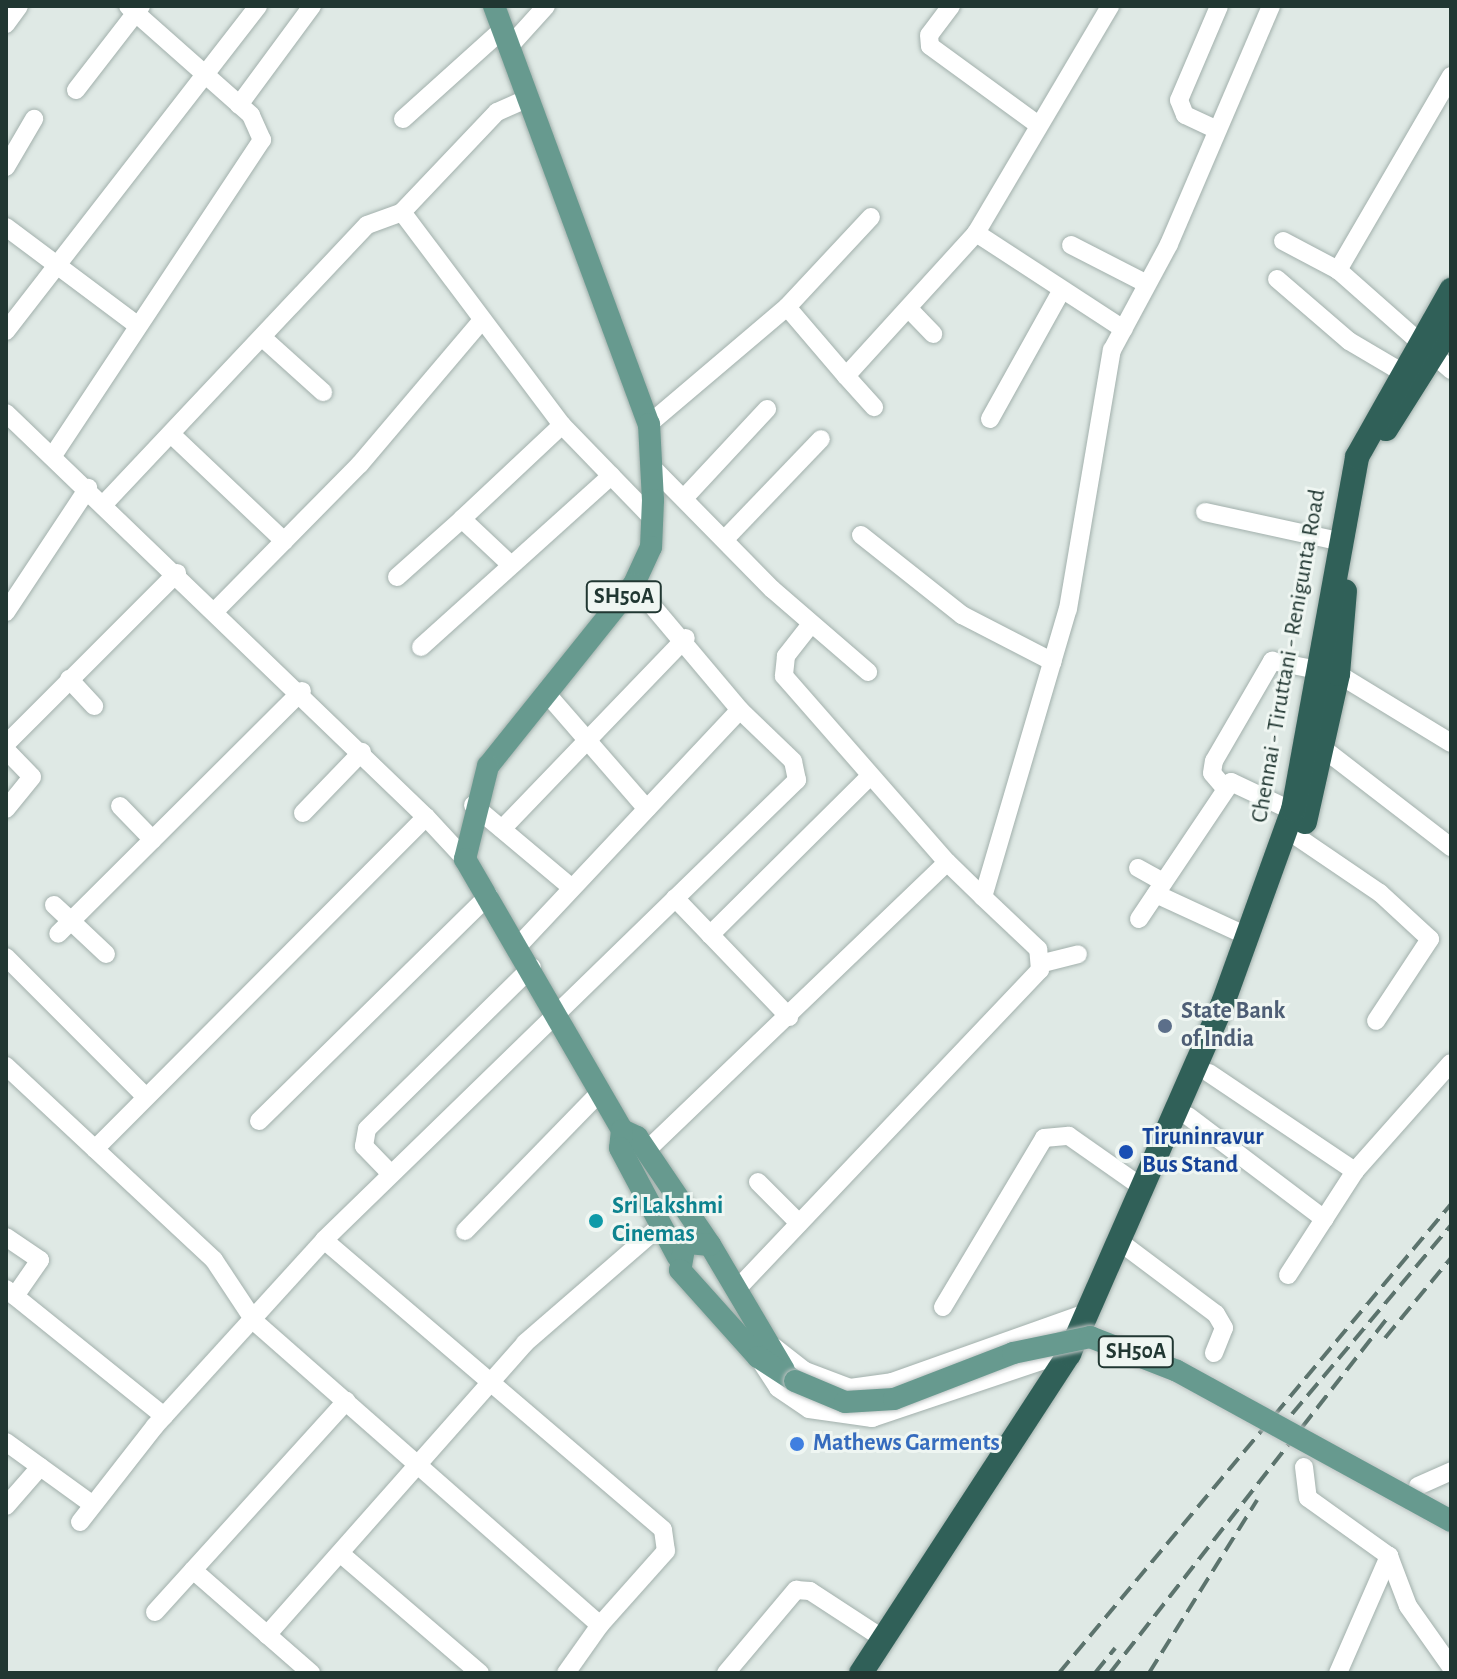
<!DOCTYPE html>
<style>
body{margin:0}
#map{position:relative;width:1457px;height:1679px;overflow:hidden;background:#dfe9e5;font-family:"Alegreya Sans",sans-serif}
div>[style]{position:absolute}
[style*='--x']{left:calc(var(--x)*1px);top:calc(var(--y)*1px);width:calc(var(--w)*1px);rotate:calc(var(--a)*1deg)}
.roads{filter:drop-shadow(0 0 2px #a2b0ac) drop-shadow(0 0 2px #a2b0ac)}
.minor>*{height:18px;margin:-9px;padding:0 9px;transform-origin:9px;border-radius:9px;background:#fff}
.major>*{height:22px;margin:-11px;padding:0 11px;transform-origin:11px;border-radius:11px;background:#679a8f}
.highway>*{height:24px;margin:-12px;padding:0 12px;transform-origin:12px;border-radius:12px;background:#306058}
.rail>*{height:4px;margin-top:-2px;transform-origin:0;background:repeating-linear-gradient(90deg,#5c736d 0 16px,transparent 0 24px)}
.bridges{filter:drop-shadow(0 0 2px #bcc3c2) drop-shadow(0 0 2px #bcc3c2)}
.major-bridge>*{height:22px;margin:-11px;padding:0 11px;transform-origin:11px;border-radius:11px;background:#679a8f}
.dots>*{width:22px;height:22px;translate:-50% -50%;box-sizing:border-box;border:4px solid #eff6f2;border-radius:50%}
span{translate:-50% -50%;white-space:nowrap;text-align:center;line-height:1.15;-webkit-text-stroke:6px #eff6f2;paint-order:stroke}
.shield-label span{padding:2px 6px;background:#eff6f2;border:2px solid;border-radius:6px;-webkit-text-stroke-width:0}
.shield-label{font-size:22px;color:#213732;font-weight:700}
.street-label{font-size:24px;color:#213732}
.service-label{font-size:24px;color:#4e5e75;font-weight:700}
.left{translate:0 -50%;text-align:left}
.transit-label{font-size:24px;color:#164399;font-weight:700}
.culture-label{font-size:24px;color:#0d838f;font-weight:700}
.shop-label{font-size:24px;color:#366cbe;font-weight:700}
.frame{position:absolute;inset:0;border:8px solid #213732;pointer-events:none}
</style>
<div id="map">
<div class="roads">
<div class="minor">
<div style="--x:951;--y:6;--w:36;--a:127"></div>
<div style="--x:929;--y:35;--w:11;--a:85"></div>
<div style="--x:930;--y:46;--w:132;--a:36.1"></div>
<div style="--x:6;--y:24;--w:22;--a:-54"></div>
<div style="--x:509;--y:47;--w:55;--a:-47.9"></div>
<div style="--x:1451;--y:76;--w:225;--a:120.2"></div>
<div style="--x:1338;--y:270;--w:151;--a:41.5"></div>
<div style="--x:76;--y:90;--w:106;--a:-52.3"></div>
<div style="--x:239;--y:105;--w:123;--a:-53.6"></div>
<div style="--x:403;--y:119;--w:133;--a:-42"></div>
<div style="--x:1213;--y:128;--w:31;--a:-155"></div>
<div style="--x:1185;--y:115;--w:16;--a:-112"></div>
<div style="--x:1179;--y:100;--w:102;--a:-66.9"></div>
<div style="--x:6;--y:167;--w:56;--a:-59.7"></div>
<div style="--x:402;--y:212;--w:266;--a:53.1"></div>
<div style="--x:562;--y:425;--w:137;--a:136.8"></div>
<div style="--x:6;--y:227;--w:164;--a:36.8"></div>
<div style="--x:976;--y:233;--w:176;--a:33.1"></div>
<div style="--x:1283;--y:241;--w:62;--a:27.8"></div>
<div style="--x:1071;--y:245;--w:85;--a:27.2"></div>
<div style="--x:1277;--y:279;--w:95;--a:40.7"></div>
<div style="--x:1349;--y:341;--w:59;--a:30.5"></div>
<div style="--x:787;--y:307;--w:91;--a:49.5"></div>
<div style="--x:846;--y:376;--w:193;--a:-47.7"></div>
<div style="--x:976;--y:233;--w:264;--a:-59.4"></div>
<div style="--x:911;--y:311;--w:32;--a:46"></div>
<div style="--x:6;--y:331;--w:411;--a:-52.2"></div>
<div style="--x:263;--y:338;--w:81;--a:42"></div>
<div style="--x:846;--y:376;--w:42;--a:47.9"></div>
<div style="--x:6;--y:413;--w:583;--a:43.89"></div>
<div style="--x:990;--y:419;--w:144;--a:-60.9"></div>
<div style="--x:649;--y:424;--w:181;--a:-40.3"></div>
<div style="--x:787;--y:307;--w:123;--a:-47"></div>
<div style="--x:562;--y:425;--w:128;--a:45.9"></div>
<div style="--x:171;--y:434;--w:156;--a:43.4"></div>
<div style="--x:54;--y:454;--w:377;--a:-56.5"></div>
<div style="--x:262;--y:140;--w:27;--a:-114"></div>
<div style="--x:251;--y:115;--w:164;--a:-138.5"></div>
<div style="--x:653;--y:468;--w:170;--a:45.5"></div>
<div style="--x:772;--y:589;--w:127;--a:40.8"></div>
<div style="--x:686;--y:496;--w:119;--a:-47"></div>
<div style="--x:104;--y:504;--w:383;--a:-46.7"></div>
<div style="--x:367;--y:225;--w:37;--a:-20"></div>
<div style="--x:402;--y:212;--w:138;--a:-46.5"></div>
<div style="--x:497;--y:112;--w:34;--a:-24"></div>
<div style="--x:1205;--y:512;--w:136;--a:12.3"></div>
<div style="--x:861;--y:535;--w:129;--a:38.4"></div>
<div style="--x:962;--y:615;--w:102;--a:27.3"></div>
<div style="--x:726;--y:538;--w:137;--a:-46.2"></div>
<div style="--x:397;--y:577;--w:87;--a:-41.7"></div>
<div style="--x:462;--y:519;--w:67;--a:43.2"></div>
<div style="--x:216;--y:610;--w:205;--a:-45.4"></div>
<div style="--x:360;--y:464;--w:189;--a:-49.7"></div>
<div style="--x:6;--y:612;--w:149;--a:-56.5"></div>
<div style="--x:811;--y:624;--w:41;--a:128"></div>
<div style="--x:786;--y:656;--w:20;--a:96"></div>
<div style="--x:784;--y:676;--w:247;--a:48.8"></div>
<div style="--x:421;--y:647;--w:256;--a:-42"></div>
<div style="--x:69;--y:679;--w:37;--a:47"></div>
<div style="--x:547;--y:694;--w:152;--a:49"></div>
<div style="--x:6;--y:744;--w:242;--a:-45"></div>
<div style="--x:6;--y:750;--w:37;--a:46"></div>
<div style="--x:32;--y:777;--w:41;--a:129.1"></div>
<div style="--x:1325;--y:750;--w:159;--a:37.6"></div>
<div style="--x:1224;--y:787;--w:18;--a:-131"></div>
<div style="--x:1212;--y:773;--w:12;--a:-81"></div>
<div style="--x:1214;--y:761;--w:116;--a:-59.9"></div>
<div style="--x:1272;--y:661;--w:67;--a:11.1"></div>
<div style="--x:1338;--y:674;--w:132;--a:31.4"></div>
<div style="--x:473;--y:805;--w:129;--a:40"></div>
<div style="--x:120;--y:806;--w:47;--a:45.9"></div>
<div style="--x:303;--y:813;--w:85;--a:-46"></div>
<div style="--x:502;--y:829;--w:265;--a:-46.1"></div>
<div style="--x:1299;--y:838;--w:98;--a:34.2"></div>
<div style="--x:1380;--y:893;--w:68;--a:42.6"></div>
<div style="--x:1430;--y:939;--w:98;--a:123.4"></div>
<div style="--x:1138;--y:868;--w:29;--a:29"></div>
<div style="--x:1156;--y:894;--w:100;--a:24.8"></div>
<div style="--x:675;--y:898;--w:165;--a:46.2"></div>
<div style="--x:54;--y:905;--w:23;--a:43"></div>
<div style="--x:71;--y:921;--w:18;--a:135"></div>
<div style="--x:1139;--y:919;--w:165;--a:-56.1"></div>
<div style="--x:1231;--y:782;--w:77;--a:25.2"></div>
<div style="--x:710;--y:935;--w:223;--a:-44.8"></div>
<div style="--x:520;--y:944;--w:321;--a:-46.8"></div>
<div style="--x:740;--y:710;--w:165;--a:-130.1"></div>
<div style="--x:106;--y:954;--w:48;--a:-136.7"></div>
<div style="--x:71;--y:921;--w:326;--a:-44.9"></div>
<div style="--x:6;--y:957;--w:197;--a:45"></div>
<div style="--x:1043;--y:963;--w:36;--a:-14"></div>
<div style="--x:6;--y:1066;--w:284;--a:43"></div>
<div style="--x:214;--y:1260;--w:74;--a:56.5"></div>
<div style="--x:255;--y:1322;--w:459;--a:41.3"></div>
<div style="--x:600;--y:1625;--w:59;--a:125.3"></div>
<div style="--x:1209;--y:1073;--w:176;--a:33.9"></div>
<div style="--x:1355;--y:1171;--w:144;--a:-48.4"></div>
<div style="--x:1188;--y:1116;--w:171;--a:37.1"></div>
<div style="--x:259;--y:1121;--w:322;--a:-44.5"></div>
<div style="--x:95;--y:1149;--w:469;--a:-45.1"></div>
<div style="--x:426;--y:817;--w:57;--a:47.1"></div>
<div style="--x:646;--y:1151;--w:417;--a:-43.8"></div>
<div style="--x:947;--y:862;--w:50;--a:44.2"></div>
<div style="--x:983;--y:897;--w:300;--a:-73.6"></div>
<div style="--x:1068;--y:609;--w:263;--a:-80.4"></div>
<div style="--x:1112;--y:350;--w:120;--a:-61.7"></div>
<div style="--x:1169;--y:244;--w:259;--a:-66.8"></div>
<div style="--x:391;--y:1174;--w:39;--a:-134"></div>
<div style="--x:364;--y:1146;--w:17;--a:-80"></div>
<div style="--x:367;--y:1129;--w:231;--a:-44.5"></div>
<div style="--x:758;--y:1182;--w:58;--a:45"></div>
<div style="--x:465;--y:1231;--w:192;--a:-45.8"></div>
<div style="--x:6;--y:1237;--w:41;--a:34.1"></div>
<div style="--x:40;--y:1260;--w:44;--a:124.8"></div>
<div style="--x:324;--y:1240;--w:446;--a:40.5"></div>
<div style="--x:663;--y:1530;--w:21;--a:82"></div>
<div style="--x:666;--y:1551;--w:99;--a:131.7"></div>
<div style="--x:1120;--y:1242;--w:120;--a:36.9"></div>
<div style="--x:1216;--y:1314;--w:16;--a:60"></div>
<div style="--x:1224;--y:1328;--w:27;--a:112"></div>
<div style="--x:1288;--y:1275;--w:124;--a:-57.2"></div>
<div style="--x:6;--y:1289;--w:203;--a:38.8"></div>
<div style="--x:737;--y:1289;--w:440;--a:-46.5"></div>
<div style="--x:1040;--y:970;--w:21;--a:-95"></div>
<div style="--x:1038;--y:949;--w:76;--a:-136.6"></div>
<div style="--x:943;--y:1307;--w:197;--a:-59.1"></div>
<div style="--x:1044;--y:1138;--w:25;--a:-5"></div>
<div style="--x:1069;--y:1136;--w:90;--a:35.1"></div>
<div style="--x:773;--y:1346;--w:41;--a:38"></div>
<div style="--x:805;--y:1371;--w:48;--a:20.7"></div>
<div style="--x:850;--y:1388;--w:42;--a:-8.1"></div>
<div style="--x:892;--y:1382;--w:209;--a:-19.6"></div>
<div style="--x:760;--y:1360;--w:33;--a:57"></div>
<div style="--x:778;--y:1388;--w:37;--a:34"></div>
<div style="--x:809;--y:1409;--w:64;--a:8.1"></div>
<div style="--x:872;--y:1418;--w:210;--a:-18.6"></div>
<div style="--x:6;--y:1442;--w:107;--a:35.9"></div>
<div style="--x:1304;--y:1467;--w:31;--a:83"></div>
<div style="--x:1308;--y:1498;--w:100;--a:35.6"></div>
<div style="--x:1389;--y:1556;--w:53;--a:69.2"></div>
<div style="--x:1408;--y:1606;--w:75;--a:54.8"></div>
<div style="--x:1418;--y:1486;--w:36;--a:-24"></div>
<div style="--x:6;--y:1506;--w:52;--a:-48.9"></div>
<div style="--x:80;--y:1522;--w:122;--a:-52"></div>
<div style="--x:155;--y:1426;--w:251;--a:-47.7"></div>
<div style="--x:324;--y:1240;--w:660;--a:-44.2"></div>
<div style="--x:797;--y:780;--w:19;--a:-102"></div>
<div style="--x:793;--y:761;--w:74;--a:-136.1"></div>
<div style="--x:341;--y:1554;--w:183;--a:40.6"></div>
<div style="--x:193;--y:1570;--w:157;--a:41.1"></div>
<div style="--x:155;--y:1612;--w:285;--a:-47.8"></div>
<div style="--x:267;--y:1635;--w:390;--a:-48.5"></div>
<div style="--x:525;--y:1343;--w:180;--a:-40.9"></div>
<div style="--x:726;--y:1673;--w:109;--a:-49.9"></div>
<div style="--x:796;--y:1590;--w:14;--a:4"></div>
<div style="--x:810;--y:1591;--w:86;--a:33.1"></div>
<div style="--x:1338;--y:1673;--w:128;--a:-66.4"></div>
</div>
<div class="major">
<div style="--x:494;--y:6;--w:446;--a:69.7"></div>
<div style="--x:649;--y:424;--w:76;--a:87"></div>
<div style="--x:653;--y:500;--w:47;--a:92.4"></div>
<div style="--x:651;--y:547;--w:41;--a:114.7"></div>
<div style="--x:634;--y:584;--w:233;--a:128.7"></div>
<div style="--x:488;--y:766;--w:96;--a:103.9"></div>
<div style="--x:465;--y:859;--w:313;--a:59.9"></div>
<div style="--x:622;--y:1130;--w:17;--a:25"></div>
<div style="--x:637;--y:1137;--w:130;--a:55.9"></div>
<div style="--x:622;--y:1130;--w:18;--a:96"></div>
<div style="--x:620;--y:1148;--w:123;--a:62"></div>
<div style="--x:784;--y:1370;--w:145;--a:-120.6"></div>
<div style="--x:710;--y:1245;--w:25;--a:-175"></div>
<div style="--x:685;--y:1243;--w:27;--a:100"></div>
<div style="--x:680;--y:1270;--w:117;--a:48.1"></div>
<div style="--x:758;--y:1357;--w:44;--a:33"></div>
</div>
<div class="highway">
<div style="--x:1386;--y:429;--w:122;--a:-57.7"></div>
<div style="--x:1305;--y:822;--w:152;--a:-77.4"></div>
<div style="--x:1338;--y:674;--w:83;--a:-85.2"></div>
<div style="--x:861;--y:1673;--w:381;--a:-56.9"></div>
<div style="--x:1069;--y:1354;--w:383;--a:-66.3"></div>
<div style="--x:1223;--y:1003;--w:205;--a:-70.1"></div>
<div style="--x:1293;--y:810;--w:359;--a:-79.7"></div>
<div style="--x:1357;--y:457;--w:192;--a:-60.6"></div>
</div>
</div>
<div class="rail">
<div style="--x:1385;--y:1338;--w:104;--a:-50.5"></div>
<div style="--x:1292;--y:1414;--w:247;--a:-49.9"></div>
<div style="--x:1059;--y:1673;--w:611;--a:-50.11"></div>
<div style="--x:1095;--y:1673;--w:32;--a:-51"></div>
<div style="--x:1110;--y:1673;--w:448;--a:-52"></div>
<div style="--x:1149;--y:1673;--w:204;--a:-58"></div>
</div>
<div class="bridges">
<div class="major-bridge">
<div style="--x:795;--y:1381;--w:54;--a:22.8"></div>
<div style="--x:845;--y:1402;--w:49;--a:-3.5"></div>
<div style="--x:894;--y:1399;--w:128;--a:-21.1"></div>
<div style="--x:1013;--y:1353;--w:79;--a:-11.7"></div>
<div style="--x:1090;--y:1337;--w:93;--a:21.3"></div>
<div style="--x:1177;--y:1371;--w:312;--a:28.7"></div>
</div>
</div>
<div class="dots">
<div style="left:1165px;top:1026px;background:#5c6f8a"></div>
<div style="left:1126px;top:1152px;background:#1a4fb4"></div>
<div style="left:596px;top:1221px;background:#0f9aa8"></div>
<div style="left:797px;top:1444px;background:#3f7fe0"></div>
</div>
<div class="shield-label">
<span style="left:624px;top:597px">SH50A</span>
<span style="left:1136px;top:1352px">SH50A</span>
</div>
<div class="street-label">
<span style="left:1289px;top:656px;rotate:-80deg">Chennai - Tiruttani - Renigunta Road</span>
</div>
<div class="service-label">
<span class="left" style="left:1181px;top:1026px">State Bank<br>of India</span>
</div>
<div class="transit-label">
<span class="left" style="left:1142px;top:1152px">Tiruninravur<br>Bus Stand</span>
</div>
<div class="culture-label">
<span class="left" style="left:612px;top:1221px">Sri Lakshmi<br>Cinemas</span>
</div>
<div class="shop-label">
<span class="left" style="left:813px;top:1444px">Mathews Garments</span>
</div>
<div class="frame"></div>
</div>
